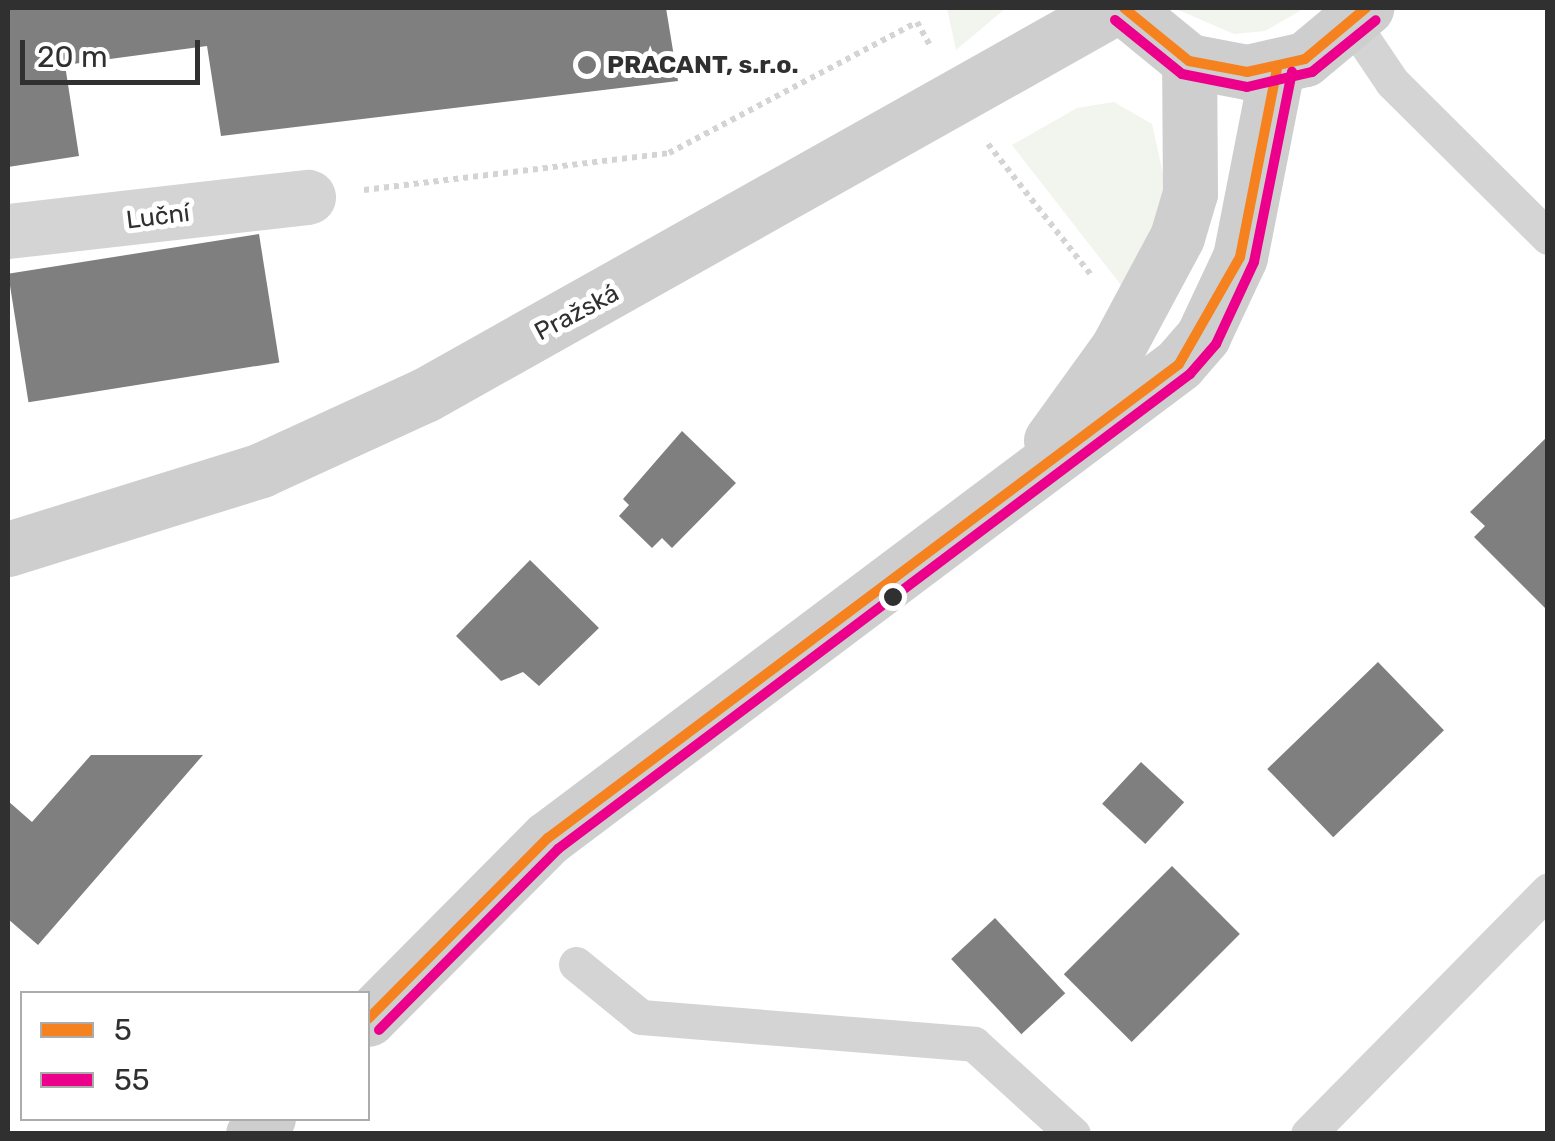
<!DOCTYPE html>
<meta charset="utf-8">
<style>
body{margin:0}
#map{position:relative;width:1555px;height:1141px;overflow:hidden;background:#fff;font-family:Rubik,sans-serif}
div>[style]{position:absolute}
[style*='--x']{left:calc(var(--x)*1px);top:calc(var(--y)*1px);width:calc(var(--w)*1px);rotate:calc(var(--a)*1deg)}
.green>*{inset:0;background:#f1f5ed}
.building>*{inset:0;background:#7f7f7f;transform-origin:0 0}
.path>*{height:6px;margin-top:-3px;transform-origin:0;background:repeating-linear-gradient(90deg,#d4d4d4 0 5px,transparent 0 10px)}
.lane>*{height:35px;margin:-17.5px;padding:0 17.5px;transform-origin:17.5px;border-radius:17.5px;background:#d4d4d4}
.street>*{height:55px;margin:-27.5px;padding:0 27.5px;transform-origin:27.5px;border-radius:27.5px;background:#d4d4d4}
.secondary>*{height:55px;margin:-27.5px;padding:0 27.5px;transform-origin:27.5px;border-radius:27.5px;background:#cecece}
.bus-1>*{height:10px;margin:-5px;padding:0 5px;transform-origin:5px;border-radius:5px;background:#f5811f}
.bus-2>*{height:10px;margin:-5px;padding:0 5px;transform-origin:5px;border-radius:5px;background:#ec008b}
.dots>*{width:28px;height:28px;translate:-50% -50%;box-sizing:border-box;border:5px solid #fff;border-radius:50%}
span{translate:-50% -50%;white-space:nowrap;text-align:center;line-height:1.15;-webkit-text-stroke:10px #fff;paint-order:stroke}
.poi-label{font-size:25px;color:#303030;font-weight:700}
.left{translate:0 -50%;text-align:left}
.street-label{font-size:25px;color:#303030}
.frame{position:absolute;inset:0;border:10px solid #303030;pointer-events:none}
.legend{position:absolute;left:20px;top:991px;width:350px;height:130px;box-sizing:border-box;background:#fff;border:2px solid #acacac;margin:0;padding:12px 18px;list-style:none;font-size:30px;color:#303030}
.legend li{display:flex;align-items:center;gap:20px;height:50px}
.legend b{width:50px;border:2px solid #acacac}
.scale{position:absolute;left:20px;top:40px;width:180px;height:45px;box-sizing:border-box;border:5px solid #303030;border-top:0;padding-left:12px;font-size:30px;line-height:35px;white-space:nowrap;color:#303030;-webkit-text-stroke:8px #fff;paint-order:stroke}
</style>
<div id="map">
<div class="green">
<div style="clip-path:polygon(947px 8px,1006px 8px,956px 50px)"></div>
<div style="clip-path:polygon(1174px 8px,1305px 8px,1265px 31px,1234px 34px)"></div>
<div style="clip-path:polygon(1114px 102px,1152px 124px,1165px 183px,1156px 225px,1124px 289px,1012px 145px,1077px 108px)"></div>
</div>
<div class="building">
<div style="clip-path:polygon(8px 8px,666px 8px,678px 81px,221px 136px,207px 46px,65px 65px,79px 156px,8px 167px)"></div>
<div style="left:259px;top:234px;width:130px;height:254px;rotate:81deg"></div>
<div style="clip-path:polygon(682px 431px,736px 483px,672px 548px,662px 538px,652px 548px,619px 516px,629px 505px,623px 499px)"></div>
<div style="clip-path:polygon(1548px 436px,1548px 611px,1474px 537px,1485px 526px,1470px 512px)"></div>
<div style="clip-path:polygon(530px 560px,599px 628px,539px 686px,523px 672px,501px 681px,456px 636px)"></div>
<div style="left:1378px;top:662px;width:95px;height:154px;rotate:46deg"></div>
<div style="clip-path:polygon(91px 755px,203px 755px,38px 945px,8px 919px,8px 801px,32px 822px)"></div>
<div style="left:1141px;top:762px;width:59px;height:57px;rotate:43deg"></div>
<div style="left:1172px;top:866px;width:96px;height:153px;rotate:45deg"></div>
<div style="left:995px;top:918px;width:103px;height:60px;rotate:47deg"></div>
</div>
<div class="path">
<div style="--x:988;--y:144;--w:167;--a:51.8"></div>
<div style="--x:364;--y:190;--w:307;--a:-6.9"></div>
<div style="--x:669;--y:153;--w:280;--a:-27.8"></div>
<div style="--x:917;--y:22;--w:29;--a:61"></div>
</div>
<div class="lane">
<div style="--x:1353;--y:24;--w:70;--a:56.1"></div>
<div style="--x:1392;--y:82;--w:220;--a:44.8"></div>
<div style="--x:576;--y:964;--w:84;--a:39.2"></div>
<div style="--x:641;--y:1017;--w:334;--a:4.6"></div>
<div style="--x:974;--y:1044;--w:134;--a:42.3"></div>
<div style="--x:1308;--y:1134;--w:342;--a:-45.4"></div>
</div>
<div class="street">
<div style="--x:8;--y:231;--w:302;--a:-6.5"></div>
</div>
<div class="secondary">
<div style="--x:1124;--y:8;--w:84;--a:39.2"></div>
<div style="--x:1189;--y:61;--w:59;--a:10.7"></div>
<div style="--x:1247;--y:72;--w:59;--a:-12.6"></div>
<div style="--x:1305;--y:59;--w:80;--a:-39.9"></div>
<div style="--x:1051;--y:440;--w:115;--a:-54.2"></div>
<div style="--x:1118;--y:347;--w:125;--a:-61.8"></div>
<div style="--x:1177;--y:237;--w:46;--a:-73.5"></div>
<div style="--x:1190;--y:193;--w:132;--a:-90.4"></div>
<div style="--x:8;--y:549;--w:265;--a:-17.3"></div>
<div style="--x:261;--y:470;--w:180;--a:-24.6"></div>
<div style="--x:425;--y:395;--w:790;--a:-29.32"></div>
<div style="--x:368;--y:1019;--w:255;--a:-45.2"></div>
<div style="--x:548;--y:838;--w:789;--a:-36.91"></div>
<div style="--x:1179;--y:364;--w:37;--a:-49"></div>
<div style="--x:1203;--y:336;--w:87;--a:-64.9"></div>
<div style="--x:1240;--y:257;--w:192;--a:-78.9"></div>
<div style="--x:253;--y:1134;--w:22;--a:-47"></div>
</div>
<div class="bus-1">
<div style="--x:1124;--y:8;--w:84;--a:39.2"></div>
<div style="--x:1189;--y:61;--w:59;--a:10.7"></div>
<div style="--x:1247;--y:72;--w:59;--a:-12.6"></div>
<div style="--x:1305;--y:59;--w:80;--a:-39.9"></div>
<div style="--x:368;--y:1019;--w:255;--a:-45.2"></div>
<div style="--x:548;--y:838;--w:789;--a:-36.91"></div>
<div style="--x:1179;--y:364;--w:123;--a:-60.3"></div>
<div style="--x:1240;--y:257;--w:192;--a:-78.9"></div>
</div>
<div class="bus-2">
<div style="--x:1115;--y:20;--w:86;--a:38.9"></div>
<div style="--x:1182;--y:74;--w:66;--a:11.3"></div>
<div style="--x:1247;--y:87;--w:67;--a:-13"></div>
<div style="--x:1312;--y:72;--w:82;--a:-39.1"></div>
<div style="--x:379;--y:1030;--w:255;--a:-45.3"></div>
<div style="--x:558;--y:849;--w:791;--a:-36.93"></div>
<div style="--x:1190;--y:374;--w:40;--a:-49"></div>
<div style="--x:1216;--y:344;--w:90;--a:-65.1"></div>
<div style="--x:1254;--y:262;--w:194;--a:-78.7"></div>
</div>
<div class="dots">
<div style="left:587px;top:65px;background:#787878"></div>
<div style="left:893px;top:597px;background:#303030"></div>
</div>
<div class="poi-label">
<span class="left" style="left:607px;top:65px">PRACANT, s.r.o.</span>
</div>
<div class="street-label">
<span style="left:158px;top:217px;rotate:-7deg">Luční</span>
<span style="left:577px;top:313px;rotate:-28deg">Pražská</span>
</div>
<div class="frame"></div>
<ul class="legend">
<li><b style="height:12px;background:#f5811f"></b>5</li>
<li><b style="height:12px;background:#ec008b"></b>55</li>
</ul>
<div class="scale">20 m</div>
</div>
